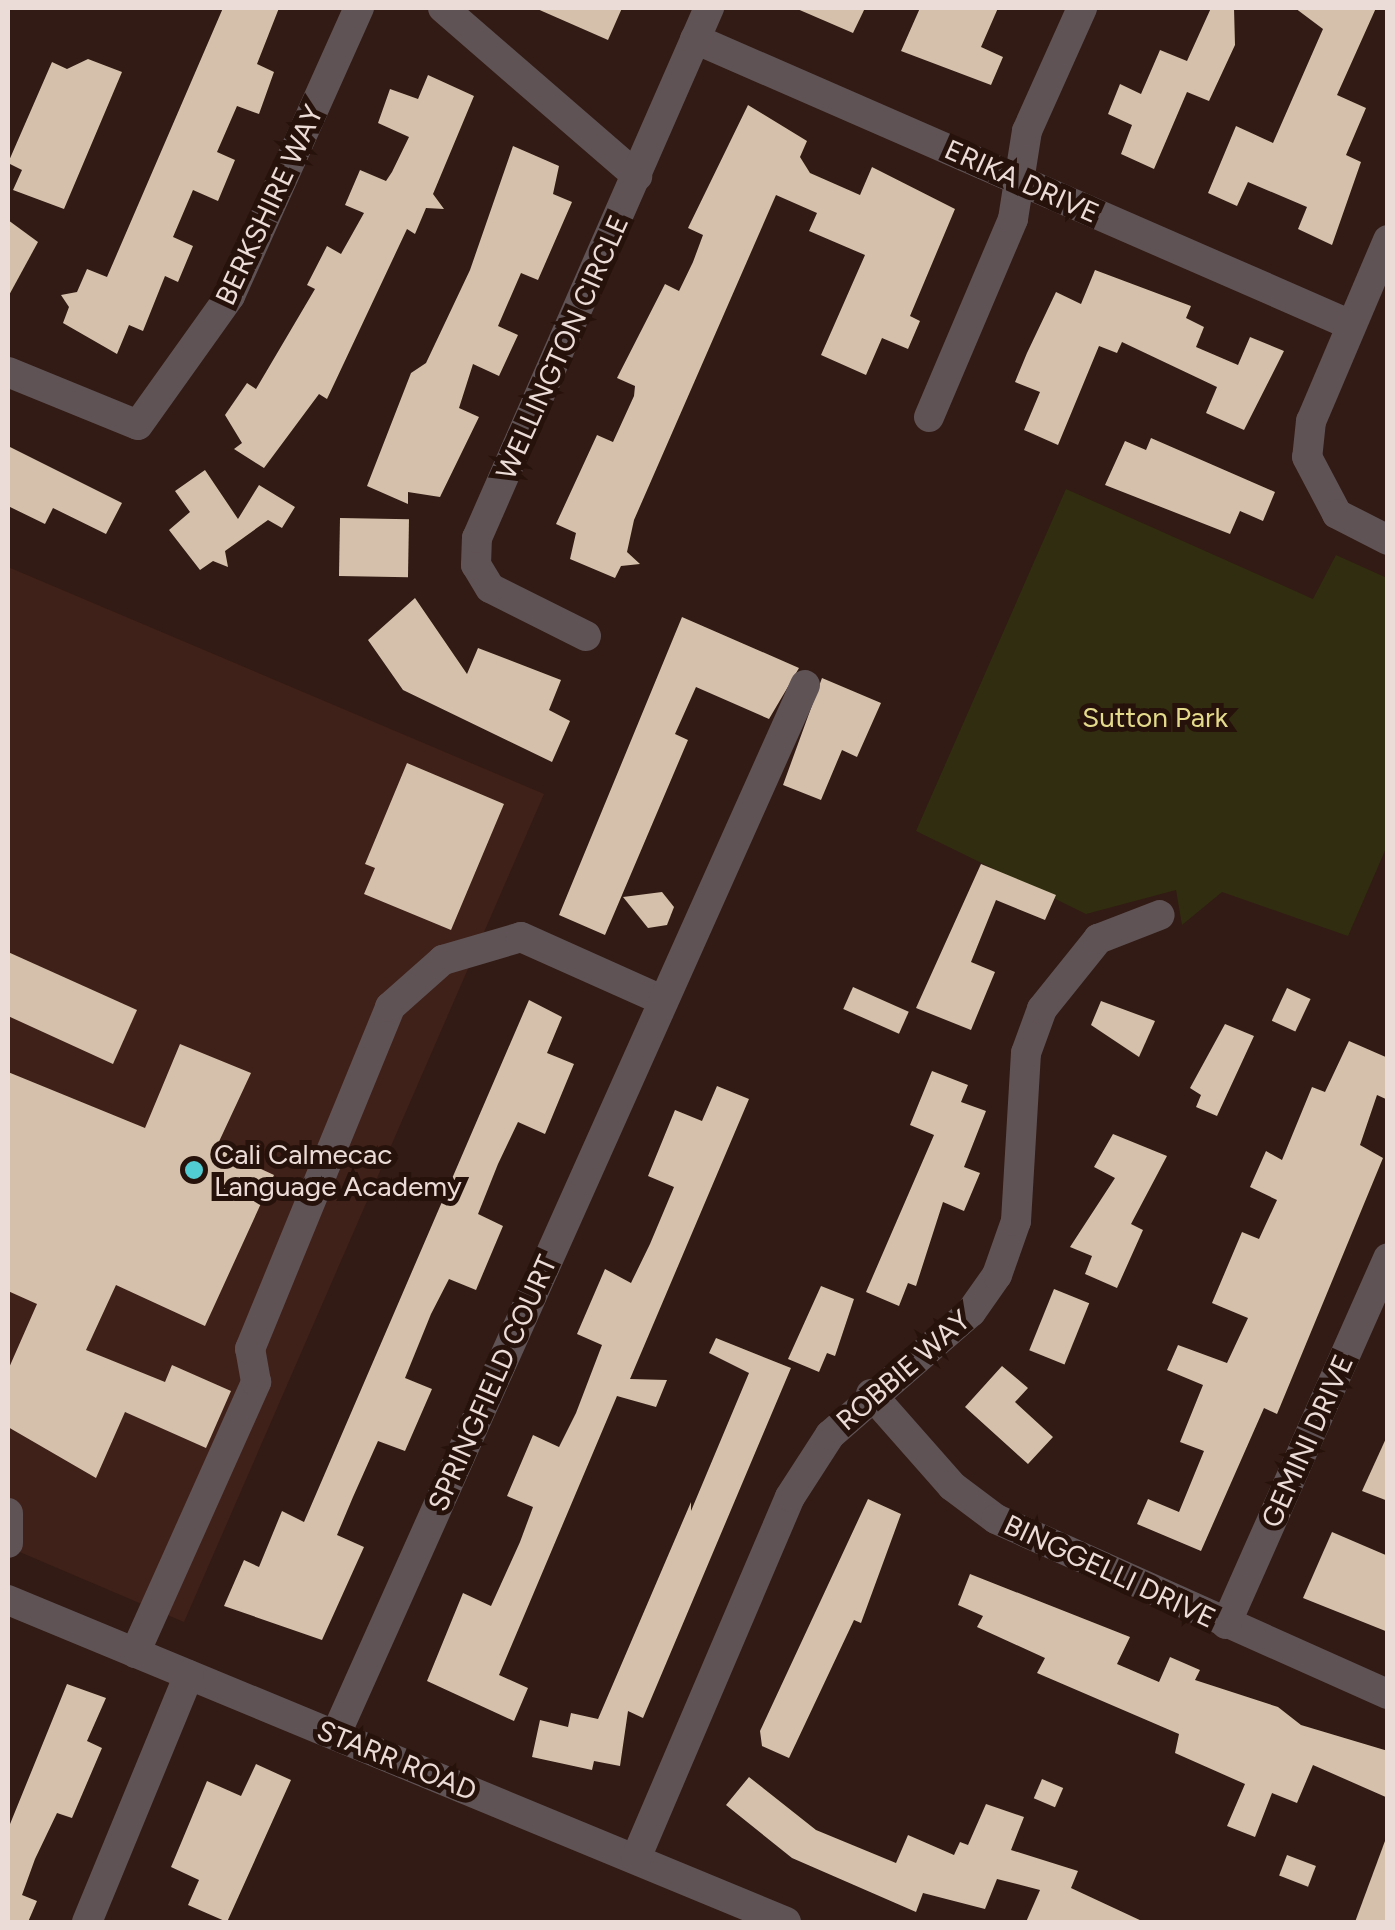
<!DOCTYPE html>
<style>
body{margin:0}
#map{position:relative;width:1395px;height:1930px;overflow:hidden;background:#321b14;font-family:Figtree,sans-serif}
div>[style]{position:absolute}
[style*='--x']{left:calc(var(--x)*1px);top:calc(var(--y)*1px);width:calc(var(--w)*1px);rotate:calc(var(--a)*1deg)}
.built>*{inset:0;background:#3f2119}
.green>*{inset:0;background:#312d10}
.building>*{inset:0;background:#d5c1ab;transform-origin:0 0}
.minor>*{height:30px;margin:-15px;padding:0 15px;transform-origin:15px;border-radius:15px;background:#605356}
.dots>*{width:28px;height:28px;translate:-50% -50%;box-sizing:border-box;border:5px solid #27120b;border-radius:50%}
span{translate:-50% -50%;white-space:nowrap;text-align:center;line-height:1.15;-webkit-text-stroke:10px #27120b;paint-order:stroke}
.street-label{font-size:28px;color:#ecdcd7}
.park-label{font-size:28px;color:#e4da8b}
.poi-label{font-size:28px;color:#ecdcd7}
.left{translate:0 -50%;text-align:left}
.frame{position:absolute;inset:0;border:10px solid #ecdcd7;pointer-events:none}
</style>
<div id="map">
<div class="built">
<div style="clip-path:polygon(8px 567px,544px 794px,184px 1622px,8px 1547px)"></div>
</div>
<div class="green">
<div style="clip-path:polygon(1066px 489px,1313px 599px,1336px 555px,1387px 578px,1387px 846px,1348px 936px,1222px 892px,1182px 925px,1176px 890px,1086px 914px,916px 831px)"></div>
</div>
<div class="building">
<div style="clip-path:polygon(223px 8px,279px 8px,257px 64px,274px 72px,259px 114px,237px 106px,217px 152px,235px 160px,218px 201px,193px 190px,173px 237px,193px 246px,178px 282px,165px 276px,143px 331px,129px 325px,117px 354px,63px 323px,69px 307px,61px 295px,77px 292px,87px 269px,107px 277px)"></div>
<div style="clip-path:polygon(535px 8px,622px 8px,608px 40px)"></div>
<div style="clip-path:polygon(795px 8px,865px 8px,853px 33px)"></div>
<div style="clip-path:polygon(920px 8px,998px 8px,981px 47px,1003px 57px,991px 85px,901px 51px)"></div>
<div style="clip-path:polygon(1211px 8px,1234px 8px,1235px 45px,1209px 101px,1187px 92px,1154px 169px,1121px 154px,1132px 125px,1108px 114px,1120px 84px,1141px 94px,1160px 50px,1187px 61px)"></div>
<div style="clip-path:polygon(1295px 8px,1376px 8px,1337px 95px,1366px 108px,1346px 155px,1361px 162px,1332px 245px,1298px 229px,1307px 207px,1248px 182px,1237px 206px,1208px 193px,1236px 126px,1273px 143px,1323px 29px)"></div>
<div style="clip-path:polygon(88px 59px,122px 72px,64px 209px,13px 190px,22px 170px,8px 163px,52px 62px,67px 69px)"></div>
<div style="clip-path:polygon(428px 75px,474px 96px,433px 194px,444px 209px,426px 208px,415px 234px,407px 229px,327px 399px,319px 394px,264px 468px,234px 449px,242px 443px,225px 415px,247px 383px,256px 389px,315px 289px,307px 285px,327px 246px,341px 254px,364px 213px,345px 205px,360px 170px,386px 181px,392px 172px,409px 137px,378px 123px,390px 89px,418px 99px)"></div>
<div style="clip-path:polygon(748px 105px,807px 141px,800px 157px,810px 173px,860px 195px,872px 167px,955px 209px,910px 316px,920px 321px,908px 349px,882px 338px,866px 375px,821px 355px,865px 255px,809px 231px,817px 213px,776px 195px,634px 520px,627px 552px,640px 564px,621px 566px,615px 578px,570px 559px,576px 533px,556px 524px,597px 435px,613px 442px,634px 396px,635px 386px,617px 378px,665px 284px,679px 291px,693px 262px,703px 235px,688px 228px)"></div>
<div style="clip-path:polygon(513px 146px,559px 166px,553px 194px,572px 202px,538px 280px,521px 273px,498px 326px,518px 335px,499px 376px,473px 364px,459px 408px,479px 417px,440px 497px,408px 492px,408px 504px,367px 486px,411px 373px,426px 363px,470px 270px)"></div>
<div style="clip-path:polygon(8px 220px,38px 242px,8px 297px)"></div>
<div style="clip-path:polygon(1095px 270px,1191px 306px,1186px 318px,1204px 327px,1196px 347px,1238px 365px,1250px 337px,1284px 351px,1244px 430px,1206px 413px,1217px 387px,1122px 342px,1117px 353px,1099px 346px,1058px 445px,1024px 430px,1040px 392px,1015px 382px,1027px 353px,1056px 292px,1081px 304px)"></div>
<div style="clip-path:polygon(1151px 438px,1275px 492px,1263px 521px,1240px 511px,1230px 534px,1105px 485px,1125px 441px,1146px 450px)"></div>
<div style="clip-path:polygon(8px 446px,122px 503px,106px 534px,53px 508px,45px 524px,8px 506px)"></div>
<div style="clip-path:polygon(205px 470px,238px 519px,259px 485px,295px 507px,282px 528px,268px 520px,225px 551px,228px 567px,213px 561px,200px 570px,169px 530px,190px 512px,175px 491px)"></div>
<div style="left:340px;top:518px;width:69px;height:58px;rotate:1deg"></div>
<div style="clip-path:polygon(415px 598px,467px 674px,478px 648px,561px 680px,549px 710px,570px 721px,552px 762px,403px 690px,368px 640px)"></div>
<div style="clip-path:polygon(682px 617px,799px 668px,769px 719px,696px 687px,675px 734px,688px 740px,605px 935px,559px 915px)"></div>
<div style="clip-path:polygon(822px 678px,881px 703px,857px 757px,842px 750px,821px 800px,783px 785px)"></div>
<div style="clip-path:polygon(407px 763px,504px 804px,451px 930px,364px 894px,375px 868px,365px 864px)"></div>
<div style="clip-path:polygon(981px 864px,1056px 895px,1045px 920px,996px 900px,971px 962px,995px 972px,971px 1030px,916px 1008px)"></div>
<div style="clip-path:polygon(662px 892px,674px 907px,667px 925px,648px 928px,623px 897px)"></div>
<div style="clip-path:polygon(8px 952px,137px 1010px,113px 1064px,8px 1016px)"></div>
<div style="left:853px;top:987px;width:61px;height:24px;rotate:24deg"></div>
<div style="left:1287px;top:988px;width:26px;height:36px;rotate:25deg"></div>
<div style="clip-path:polygon(529px 1000px,562px 1017px,547px 1053px,574px 1064px,545px 1134px,518px 1122px,498px 1164px,478px 1214px,503px 1226px,476px 1290px,449px 1279px,431px 1314px,405px 1378px,432px 1389px,405px 1451px,378px 1441px,353px 1497px,337px 1535px,364px 1547px,322px 1640px,224px 1606px,244px 1560px,259px 1567px,282px 1511px,304px 1522px)"></div>
<div style="clip-path:polygon(1101px 1001px,1155px 1021px,1139px 1057px,1091px 1025px)"></div>
<div style="clip-path:polygon(1225px 1024px,1254px 1036px,1217px 1116px,1196px 1107px,1201px 1095px,1190px 1088px)"></div>
<div style="clip-path:polygon(1349px 1041px,1388px 1058px,1388px 1100px,1377px 1095px,1360px 1145px,1383px 1158px,1277px 1414px,1264px 1408px,1201px 1551px,1137px 1524px,1148px 1499px,1179px 1512px,1204px 1451px,1180px 1442px,1203px 1385px,1167px 1370px,1178px 1345px,1227px 1363px,1248px 1318px,1212px 1303px,1242px 1232px,1259px 1239px,1277px 1200px,1250px 1187px,1266px 1151px,1282px 1160px,1312px 1087px,1325px 1092px)"></div>
<div style="clip-path:polygon(180px 1044px,251px 1073px,216px 1148px,274px 1175px,205px 1326px,116px 1285px,86px 1350px,165px 1382px,172px 1365px,231px 1391px,206px 1448px,125px 1412px,96px 1478px,8px 1427px,8px 1370px,37px 1304px,8px 1291px,8px 1072px,145px 1128px)"></div>
<div style="clip-path:polygon(932px 1071px,968px 1085px,961px 1102px,986px 1111px,964px 1167px,980px 1173px,964px 1211px,943px 1202px,916px 1286px,908px 1283px,899px 1306px,866px 1292px,934px 1135px,910px 1125px)"></div>
<div style="clip-path:polygon(717px 1086px,749px 1099px,630px 1379px,667px 1380px,656px 1407px,617px 1396px,499px 1675px,528px 1688px,514px 1721px,427px 1681px,463px 1593px,491px 1606px,520px 1542px,533px 1507px,507px 1496px,533px 1435px,559px 1447px,576px 1413px,602px 1345px,577px 1334px,605px 1269px,631px 1283px,650px 1244px,674px 1187px,648px 1176px,675px 1110px,702px 1121px)"></div>
<div style="clip-path:polygon(1113px 1134px,1167px 1156px,1131px 1224px,1143px 1230px,1117px 1288px,1085px 1274px,1092px 1256px,1070px 1247px,1115px 1178px,1094px 1167px)"></div>
<div style="clip-path:polygon(821px 1286px,854px 1299px,835px 1356px,827px 1353px,819px 1372px,788px 1359px)"></div>
<div style="left:1054px;top:1289px;width:38px;height:66px;rotate:22deg"></div>
<div style="clip-path:polygon(716px 1338px,791px 1368px,643px 1718px,628px 1711px,620px 1766px,594px 1761px,592px 1770px,532px 1757px,540px 1720px,568px 1727px,571px 1713px,598px 1719px,691px 1502px,691px 1511px,749px 1373px,709px 1353px)"></div>
<div style="clip-path:polygon(1002px 1366px,1028px 1388px,1015px 1402px,1053px 1437px,1028px 1464px,965px 1407px)"></div>
<div style="clip-path:polygon(1388px 1434px,1388px 1501px,1362px 1491px)"></div>
<div style="clip-path:polygon(868px 1499px,901px 1514px,861px 1623px,854px 1620px,789px 1758px,762px 1746px,760px 1731px)"></div>
<div style="clip-path:polygon(1332px 1532px,1388px 1556px,1388px 1632px,1303px 1598px)"></div>
<div style="clip-path:polygon(970px 1574px,1130px 1637px,1117px 1664px,1159px 1682px,1170px 1657px,1200px 1670px,1195px 1680px,1278px 1707px,1301px 1725px,1388px 1751px,1388px 1798px,1313px 1765px,1297px 1803px,1272px 1793px,1255px 1837px,1227px 1826px,1245px 1784px,1175px 1753px,1179px 1734px,1037px 1673px,1045px 1658px,977px 1627px,983px 1616px,958px 1605px)"></div>
<div style="clip-path:polygon(67px 1684px,106px 1698px,87px 1741px,102px 1748px,72px 1818px,57px 1813px,35px 1859px,22px 1895px,37px 1901px,28px 1922px,8px 1922px,8px 1829px)"></div>
<div style="clip-path:polygon(256px 1764px,291px 1780px,227px 1922px,188px 1905px,199px 1880px,171px 1867px,207px 1781px,241px 1796px)"></div>
<div style="clip-path:polygon(749px 1777px,816px 1830px,896px 1863px,908px 1835px,954px 1855px,960px 1842px,968px 1845px,986px 1804px,1024px 1817px,1011px 1850px,1078px 1871px,1071px 1888px,1144px 1922px,1026px 1922px,1040px 1890px,997px 1879px,985px 1909px,923px 1893px,916px 1912px,792px 1858px,726px 1805px)"></div>
<div style="left:1042px;top:1779px;width:23px;height:21px;rotate:23deg"></div>
<div style="clip-path:polygon(1385px 1841px,1388px 1922px,1355px 1922px)"></div>
<div style="left:1287px;top:1855px;width:31px;height:22px;rotate:21deg"></div>
</div>
<div class="minor">
<div style="--x:443;--y:8;--w:257;--a:40.9"></div>
<div style="--x:695;--y:39;--w:713;--a:23.55"></div>
<div style="--x:1388;--y:240;--w:197;--a:113"></div>
<div style="--x:1311;--y:421;--w:36;--a:96"></div>
<div style="--x:1307;--y:457;--w:64;--a:62.2"></div>
<div style="--x:1337;--y:514;--w:57;--a:27"></div>
<div style="--x:8;--y:372;--w:140;--a:22.2"></div>
<div style="--x:138;--y:425;--w:158;--a:-54.5"></div>
<div style="--x:230;--y:296;--w:316;--a:-65.9"></div>
<div style="--x:929;--y:417;--w:215;--a:-67"></div>
<div style="--x:1013;--y:219;--w:89;--a:-81"></div>
<div style="--x:1027;--y:131;--w:135;--a:-65.9"></div>
<div style="--x:586;--y:636;--w:107;--a:-153.4"></div>
<div style="--x:490;--y:588;--w:27;--a:-121"></div>
<div style="--x:476;--y:565;--w:27;--a:-88"></div>
<div style="--x:477;--y:538;--w:579;--a:-66.36"></div>
<div style="--x:871;--y:1394;--w:123;--a:48.6"></div>
<div style="--x:952;--y:1486;--w:55;--a:36.9"></div>
<div style="--x:996;--y:1519;--w:429;--a:24.1"></div>
<div style="--x:8;--y:1513;--w:30;--a:90"></div>
<div style="--x:8;--y:1600;--w:842;--a:22.48"></div>
<div style="--x:1226;--y:1624;--w:400;--a:-66.1"></div>
<div style="--x:135;--y:1653;--w:297;--a:-65.9"></div>
<div style="--x:256;--y:1382;--w:34;--a:-100"></div>
<div style="--x:250;--y:1349;--w:370;--a:-67.7"></div>
<div style="--x:390;--y:1007;--w:71;--a:-41.6"></div>
<div style="--x:443;--y:960;--w:81;--a:-16.4"></div>
<div style="--x:521;--y:937;--w:154;--a:24.1"></div>
<div style="--x:336;--y:1734;--w:1149;--a:-65.91"></div>
<div style="--x:636;--y:1858;--w:392;--a:-66.9"></div>
<div style="--x:790;--y:1497;--w:74;--a:-57.2"></div>
<div style="--x:830;--y:1435;--w:187;--a:-41.1"></div>
<div style="--x:971;--y:1312;--w:45;--a:-54.9"></div>
<div style="--x:997;--y:1275;--w:57;--a:-70.6"></div>
<div style="--x:1016;--y:1221;--w:168;--a:-86.6"></div>
<div style="--x:1026;--y:1053;--w:47;--a:-70"></div>
<div style="--x:1042;--y:1009;--w:90;--a:-51.3"></div>
<div style="--x:1098;--y:939;--w:66;--a:-21.2"></div>
<div style="--x:87;--y:1922;--w:267;--a:-67.6"></div>
</div>
<div class="dots">
<div style="left:194px;top:1170px;background:#51ccd2"></div>
</div>
<div class="street-label">
<span style="left:1022px;top:181px;rotate:24deg">ERIKA DRIVE</span>
<span style="left:269px;top:205px;rotate:-65deg">BERKSHIRE WAY</span>
<span style="left:562px;top:347px;rotate:-66deg">WELLINGTON CIRCLE</span>
<span style="left:903px;top:1370px;rotate:-41deg">ROBBIE WAY</span>
<span style="left:492px;top:1383px;rotate:-66deg">SPRINGFIELD COURT</span>
<span style="left:1307px;top:1441px;rotate:-66deg">GEMINI DRIVE</span>
<span style="left:1110px;top:1571px;rotate:25deg">BINGGELLI DRIVE</span>
<span style="left:397px;top:1760px;rotate:22deg">STARR ROAD</span>
</div>
<div class="park-label">
<span style="left:1155px;top:717px">Sutton Park</span>
</div>
<div class="poi-label">
<span class="left" style="left:214px;top:1170px">Cali Calmecac<br>Language Academy</span>
</div>
<div class="frame"></div>
</div>
